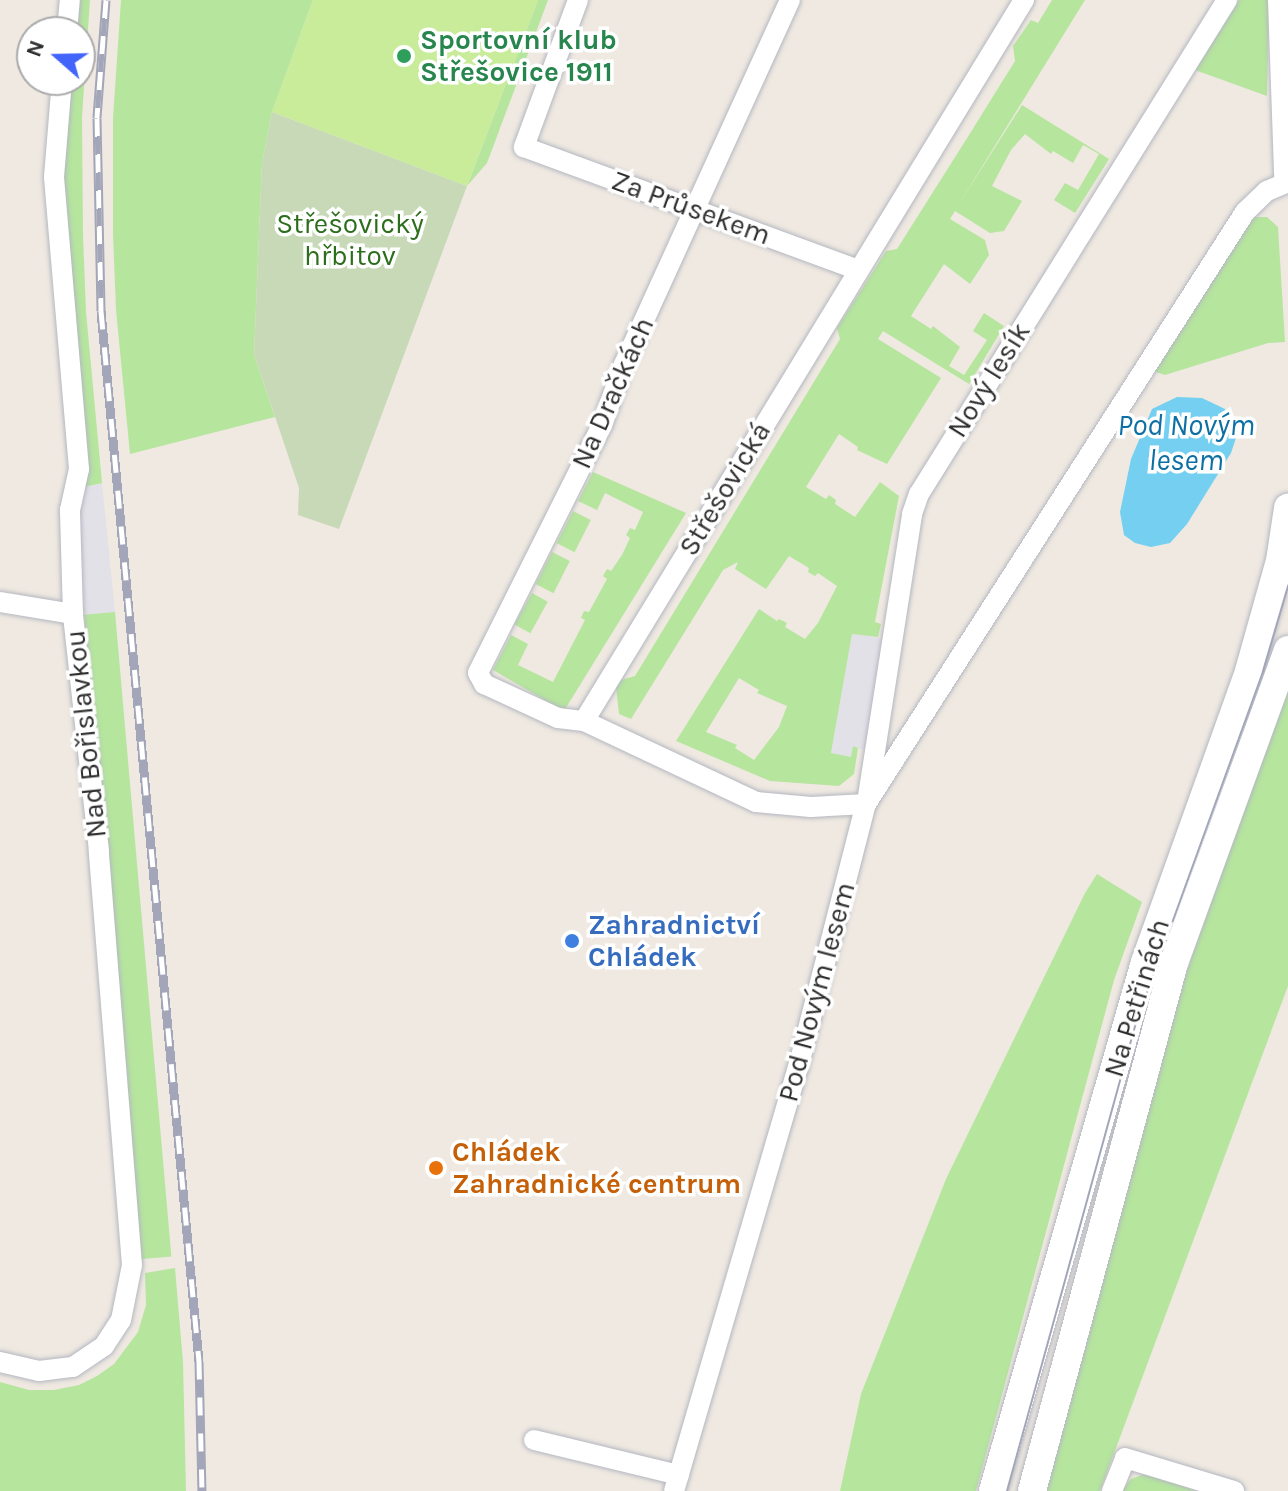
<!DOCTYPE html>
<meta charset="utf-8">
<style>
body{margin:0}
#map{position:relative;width:1288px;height:1491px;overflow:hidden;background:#efe9e1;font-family:Karla,sans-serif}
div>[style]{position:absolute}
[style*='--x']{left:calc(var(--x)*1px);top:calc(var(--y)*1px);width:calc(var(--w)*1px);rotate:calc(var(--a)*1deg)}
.industrial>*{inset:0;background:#e3e1e8}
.green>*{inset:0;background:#b6e59e;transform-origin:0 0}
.cemetery>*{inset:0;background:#c8d9b8}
.pitch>*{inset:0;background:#c9ec9a}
.water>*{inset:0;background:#75cff0}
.roads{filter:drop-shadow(0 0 2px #b4b7c1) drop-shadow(0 0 2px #b4b7c1)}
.street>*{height:20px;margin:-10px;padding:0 10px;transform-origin:10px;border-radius:10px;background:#fff}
.secondary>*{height:28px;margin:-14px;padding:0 14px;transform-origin:14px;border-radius:14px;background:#fff}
.tram>*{height:2px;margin:-1px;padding:0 1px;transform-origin:1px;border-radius:1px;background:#a3a6b8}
.rail>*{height:9px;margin-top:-4.5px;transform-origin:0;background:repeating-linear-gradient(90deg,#fff 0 18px,#a3a6b8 0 36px);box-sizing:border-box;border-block:2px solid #a3a6b8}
.dots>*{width:22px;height:22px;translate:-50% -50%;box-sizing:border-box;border:4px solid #fff;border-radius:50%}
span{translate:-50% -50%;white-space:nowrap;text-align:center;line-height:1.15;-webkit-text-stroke:7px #fff;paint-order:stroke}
.leisure-label{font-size:28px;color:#27864d;font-weight:700}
.left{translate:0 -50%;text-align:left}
.street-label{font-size:28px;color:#2e2e2e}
.park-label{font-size:28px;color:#2c6e1b}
.shop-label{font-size:28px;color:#366cbe;font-weight:700}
.food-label{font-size:28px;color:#c56008;font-weight:700}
.water-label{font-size:30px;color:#0d6fa3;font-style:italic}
.north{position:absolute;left:16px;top:16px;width:80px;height:80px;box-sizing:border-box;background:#fff;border:2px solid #ababab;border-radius:50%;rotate:290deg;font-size:22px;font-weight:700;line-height:32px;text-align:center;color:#2e2e2e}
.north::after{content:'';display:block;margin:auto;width:28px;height:36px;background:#4264fb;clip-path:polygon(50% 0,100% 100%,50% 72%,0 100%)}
</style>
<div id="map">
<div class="industrial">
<div style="clip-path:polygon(102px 483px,115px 612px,84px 615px,76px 519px,84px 487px)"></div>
<div style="clip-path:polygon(852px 633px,885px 639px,866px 750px,853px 747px,851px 757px,831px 754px)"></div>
</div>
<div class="green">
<div style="clip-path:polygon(79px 0,90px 0,82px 117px,83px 235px,86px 312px,102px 483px,84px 487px,64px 176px,72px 80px,80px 80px,80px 32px,76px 32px)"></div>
<div style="clip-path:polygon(121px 0,313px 0,272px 112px,262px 163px,254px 354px,275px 417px,130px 454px,116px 310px,113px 234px,113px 118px)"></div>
<div style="clip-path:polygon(538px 0,548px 0,487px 163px,467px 186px)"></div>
<div style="clip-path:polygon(evenodd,1052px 0,1085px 0,959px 204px,1022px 105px,1109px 159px,1075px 213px,1054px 200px,1065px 183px,1078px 190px,1099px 154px,1083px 145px,1073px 163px,1053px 151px,1051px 154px,1025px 134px,1011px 150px,992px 186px,1022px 201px,1004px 231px,990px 233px,955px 211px,950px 219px,985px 240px,989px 255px,970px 284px,944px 264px,911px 316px,931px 329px,933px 326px,960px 347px,949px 366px,964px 375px,987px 340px,973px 331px,984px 313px,1004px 326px,969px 384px,883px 331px,878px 339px,941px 378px,887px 464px,857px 450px,858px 447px,839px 434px,806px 487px,826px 499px,829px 495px,836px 500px,835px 504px,855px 517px,880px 482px,899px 496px,875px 622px,881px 624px,878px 637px,852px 634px,831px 753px,851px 757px,853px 746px,858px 748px,854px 774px,839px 786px,770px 781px,676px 741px,759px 609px,777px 621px,779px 619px,787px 623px,785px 627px,805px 639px,818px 623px,837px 586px,818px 573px,815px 576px,808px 572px,809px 568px,789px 556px,766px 589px,735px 569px,738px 562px,723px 570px,631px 719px,619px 714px,616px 687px,621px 680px,635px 676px,840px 339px,837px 328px,886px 251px,897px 249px,969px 135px,1015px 61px,1013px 46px,1031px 20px,1038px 23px,1052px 0,739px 678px,759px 690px,757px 693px,787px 706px,779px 727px,754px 760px,735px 748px,737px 745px,706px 732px,739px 678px)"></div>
<div style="clip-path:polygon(1239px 0,1269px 0,1267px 96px,1195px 70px)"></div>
<div style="clip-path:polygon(1249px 217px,1267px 217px,1278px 227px,1285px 342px,1268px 343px,1165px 375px,1153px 371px)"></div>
<div style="clip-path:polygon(593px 472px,686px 513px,564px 711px,493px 670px,511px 635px,528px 644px,518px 665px,553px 682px,585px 620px,581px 618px,584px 611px,589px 612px,607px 579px,603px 576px,607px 569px,611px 571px,622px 555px,630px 538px,626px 535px,630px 528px,635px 530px,643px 512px,605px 493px,597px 510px,578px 501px)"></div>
<div style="left:573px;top:511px;width:20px;height:36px;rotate:27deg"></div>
<div style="left:552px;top:552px;width:20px;height:36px;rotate:27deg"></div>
<div style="left:532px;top:593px;width:18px;height:36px;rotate:29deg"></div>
<div style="left:115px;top:612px;width:647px;height:31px;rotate:85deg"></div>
<div style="clip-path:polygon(1288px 687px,1288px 986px,1100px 1491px,1043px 1491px,1185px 976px)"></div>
<div style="clip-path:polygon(1097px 874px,1142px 902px,1114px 980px,976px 1491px,840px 1491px,861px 1394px,946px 1179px,1085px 893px)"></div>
<div style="clip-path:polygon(175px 1268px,183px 1362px,186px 1491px,0 1491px,0 1382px,29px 1390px,54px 1390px,79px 1385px,97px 1376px,114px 1364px,138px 1332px,146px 1305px,145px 1273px)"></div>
<div style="clip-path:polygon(1145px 1474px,1197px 1491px,1121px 1491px,1131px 1479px)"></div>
</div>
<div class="cemetery">
<div style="clip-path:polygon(272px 112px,467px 186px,339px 529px,298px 515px,299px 488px,254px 354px,262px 163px)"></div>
</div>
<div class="pitch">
<div style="clip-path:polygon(313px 0,538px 0,467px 186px,272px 112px)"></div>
</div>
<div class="water">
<div style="clip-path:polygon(1177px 397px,1202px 398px,1225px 409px,1234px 420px,1237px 435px,1231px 453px,1187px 524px,1170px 543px,1151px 547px,1135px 543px,1124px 535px,1120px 512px,1131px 459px,1152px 409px)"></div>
</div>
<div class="roads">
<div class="street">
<div style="--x:578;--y:0;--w:157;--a:110.2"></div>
<div style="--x:524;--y:147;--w:356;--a:20.2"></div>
<div style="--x:790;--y:0;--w:400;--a:114.5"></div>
<div style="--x:624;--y:364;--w:65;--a:109.8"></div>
<div style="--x:602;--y:425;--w:277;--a:116.6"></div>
<div style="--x:478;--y:673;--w:13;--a:61"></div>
<div style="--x:484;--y:684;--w:81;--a:24.7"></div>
<div style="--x:558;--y:718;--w:26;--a:7"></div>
<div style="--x:584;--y:721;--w:190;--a:25.2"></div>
<div style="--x:756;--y:802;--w:55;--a:5.2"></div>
<div style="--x:811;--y:807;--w:55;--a:-3.1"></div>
<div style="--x:67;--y:32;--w:32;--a:-85"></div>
<div style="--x:0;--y:602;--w:74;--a:9.3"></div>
<div style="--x:584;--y:721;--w:845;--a:-58.61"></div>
<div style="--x:868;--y:796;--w:285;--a:-81.1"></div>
<div style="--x:912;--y:514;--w:21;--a:-71"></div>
<div style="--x:919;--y:494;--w:582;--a:-58.06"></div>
<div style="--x:0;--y:1362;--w:40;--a:13"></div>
<div style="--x:39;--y:1371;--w:34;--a:-7"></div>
<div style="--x:73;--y:1367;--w:37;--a:-34"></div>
<div style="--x:104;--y:1346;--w:31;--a:-57"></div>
<div style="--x:121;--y:1320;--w:56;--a:-78.7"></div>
<div style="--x:132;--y:1265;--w:415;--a:-94.6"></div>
<div style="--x:99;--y:851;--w:238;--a:-96.3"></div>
<div style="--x:73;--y:614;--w:104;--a:-91.7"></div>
<div style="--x:70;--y:510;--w:42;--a:-77.6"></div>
<div style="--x:79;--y:469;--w:293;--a:-94.9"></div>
<div style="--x:54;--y:177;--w:97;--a:-85.3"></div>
<div style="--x:534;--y:1440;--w:149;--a:13.6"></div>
<div style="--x:674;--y:1491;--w:441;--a:-73.7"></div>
<div style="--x:798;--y:1068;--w:273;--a:-75.6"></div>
<div style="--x:866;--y:804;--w:703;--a:-57.37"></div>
<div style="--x:1245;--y:212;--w:30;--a:-44"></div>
<div style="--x:1267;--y:191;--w:23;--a:-23"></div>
<div style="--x:1112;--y:1491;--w:35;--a:-68"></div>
<div style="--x:1125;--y:1458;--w:114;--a:16.8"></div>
</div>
<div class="secondary">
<div style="--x:1282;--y:0;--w:176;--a:88"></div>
<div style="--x:993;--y:1491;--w:550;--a:-73.97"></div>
<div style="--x:1145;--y:962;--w:309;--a:-70.3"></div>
<div style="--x:1249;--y:671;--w:114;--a:-74.3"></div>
<div style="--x:1280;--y:561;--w:54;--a:-81.4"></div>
<div style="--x:1032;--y:1491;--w:547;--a:-74.95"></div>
<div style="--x:1174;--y:963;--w:333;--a:-70"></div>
</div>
</div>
<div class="tram">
<div style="--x:1007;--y:1491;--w:489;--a:-74.6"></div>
<div style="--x:1137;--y:1020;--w:371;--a:-70.1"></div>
<div style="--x:1263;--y:671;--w:89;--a:-73.6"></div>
</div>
<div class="rail">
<div style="--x:106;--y:0;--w:118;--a:94.4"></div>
<div style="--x:97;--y:118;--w:193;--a:88.8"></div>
<div style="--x:101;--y:311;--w:1055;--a:84.67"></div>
<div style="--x:199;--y:1361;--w:130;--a:88.7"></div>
</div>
<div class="dots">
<div style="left:404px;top:56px;background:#2e9e5b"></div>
<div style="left:572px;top:941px;background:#3f7fe0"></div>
<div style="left:436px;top:1168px;background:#e8710a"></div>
</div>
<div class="leisure-label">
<span class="left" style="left:420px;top:56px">Sportovní klub<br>Střešovice 1911</span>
</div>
<div class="street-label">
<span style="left:691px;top:208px;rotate:20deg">Za Průsekem</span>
<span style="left:989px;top:380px;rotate:-58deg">Nový lesík</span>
<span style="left:613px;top:393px;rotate:-66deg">Na Dračkách</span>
<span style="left:725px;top:489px;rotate:-59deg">Střešovická</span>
<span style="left:86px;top:734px;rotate:-96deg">Nad Bořislavkou</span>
<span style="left:817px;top:992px;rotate:-75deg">Pod Novým lesem</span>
<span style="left:1137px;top:998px;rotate:-73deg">Na Petřinách</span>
</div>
<div class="park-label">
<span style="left:350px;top:240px">Střešovický<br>hřbitov</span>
</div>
<div class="shop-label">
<span class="left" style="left:588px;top:941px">Zahradnictví<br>Chládek</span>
</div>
<div class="food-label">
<span class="left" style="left:452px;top:1168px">Chládek<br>Zahradnické centrum</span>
</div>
<div class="water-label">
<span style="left:1186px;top:442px">Pod Novým<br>lesem</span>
</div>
<div class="north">N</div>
</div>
